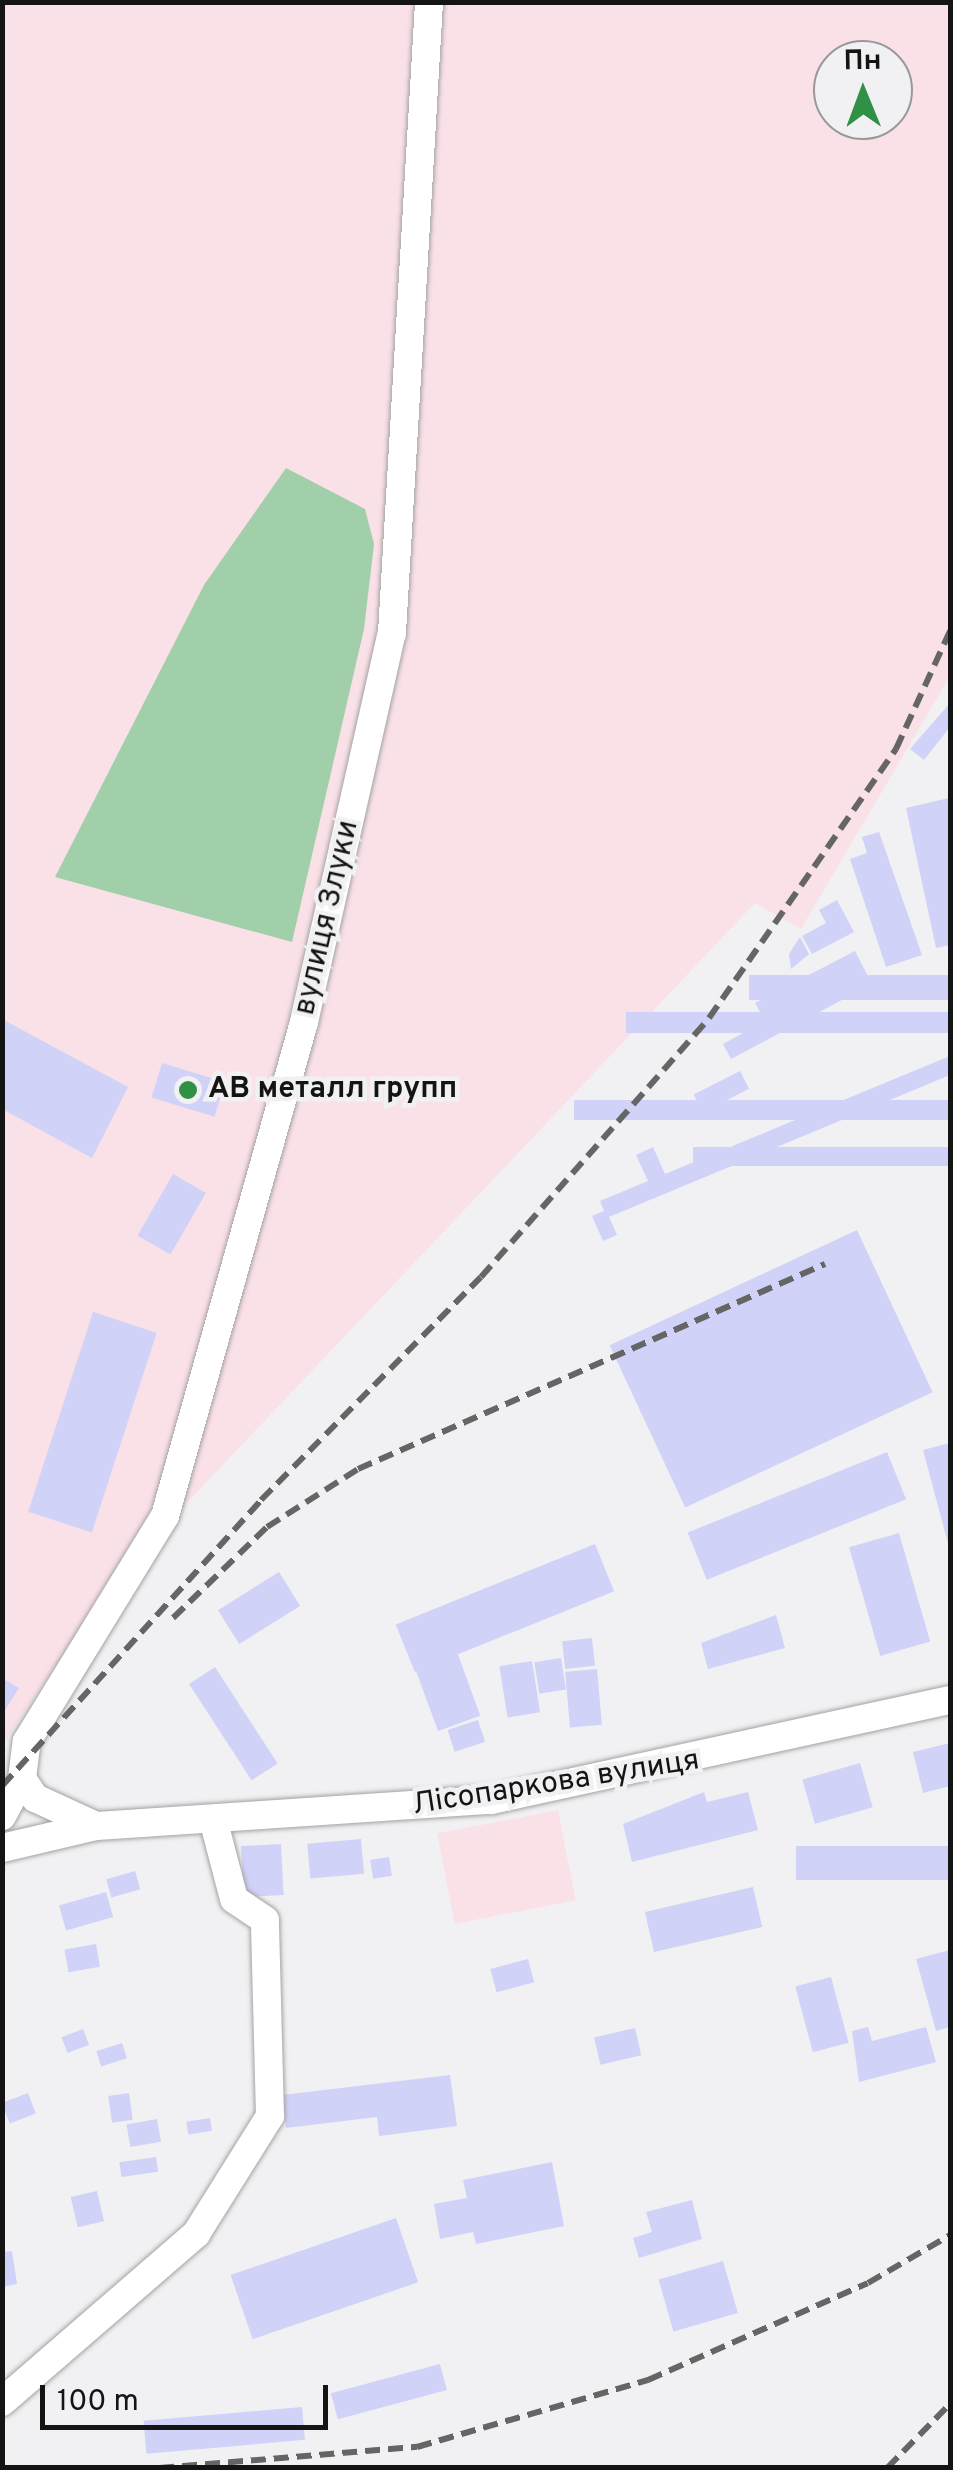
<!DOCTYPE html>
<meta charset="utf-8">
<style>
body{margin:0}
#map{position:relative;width:953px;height:2470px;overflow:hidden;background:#f1f1f3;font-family:Overpass,sans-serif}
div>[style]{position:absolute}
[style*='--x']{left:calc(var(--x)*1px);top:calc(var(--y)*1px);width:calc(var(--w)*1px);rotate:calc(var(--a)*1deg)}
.industrial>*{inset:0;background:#fae0e7;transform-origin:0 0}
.green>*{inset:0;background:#a0cfa9}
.building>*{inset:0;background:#d1d2f8;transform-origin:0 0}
.roads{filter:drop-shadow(0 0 2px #a3a3a4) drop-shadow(0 0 2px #a3a3a4)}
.minor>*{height:28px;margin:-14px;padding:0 14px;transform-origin:14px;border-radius:14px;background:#fff}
.rail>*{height:6px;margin-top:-3px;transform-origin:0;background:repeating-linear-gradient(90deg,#656566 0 15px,transparent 0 23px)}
.dots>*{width:28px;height:28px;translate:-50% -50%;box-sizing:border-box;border:5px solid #f1f1f3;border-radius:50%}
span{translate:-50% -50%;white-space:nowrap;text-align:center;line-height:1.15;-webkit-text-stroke:9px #f1f1f3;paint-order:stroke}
.street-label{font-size:30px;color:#141414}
.poi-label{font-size:30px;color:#141414;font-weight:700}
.left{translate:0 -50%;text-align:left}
.frame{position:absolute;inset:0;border:5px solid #141414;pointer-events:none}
.north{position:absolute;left:813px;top:40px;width:100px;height:100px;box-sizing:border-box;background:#f1f1f3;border:2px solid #99999a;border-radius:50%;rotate:359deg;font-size:28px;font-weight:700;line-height:40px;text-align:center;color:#141414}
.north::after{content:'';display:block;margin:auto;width:35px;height:45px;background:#309146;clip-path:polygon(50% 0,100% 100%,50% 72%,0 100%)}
.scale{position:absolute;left:40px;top:2385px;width:288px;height:45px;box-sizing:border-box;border:5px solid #141414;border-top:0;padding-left:12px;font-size:30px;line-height:35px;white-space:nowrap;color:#141414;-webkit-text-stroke:8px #f1f1f3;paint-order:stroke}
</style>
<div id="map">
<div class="industrial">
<div style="clip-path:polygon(evenodd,3px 3px,950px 3px,950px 676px,801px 929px,755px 903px,110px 1584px,3px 1744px,3px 3px,833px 60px,893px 60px,893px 120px,833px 120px,833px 60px)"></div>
<div style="left:558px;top:1810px;width:92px;height:123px;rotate:79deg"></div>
</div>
<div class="green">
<div style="clip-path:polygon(286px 468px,365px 509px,374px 544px,364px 629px,292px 942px,55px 877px,204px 585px)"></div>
</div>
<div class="building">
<div style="clip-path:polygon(950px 703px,950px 727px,924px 760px,910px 749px)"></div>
<div style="clip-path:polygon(949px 798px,950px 945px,936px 948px,906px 808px)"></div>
<div style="clip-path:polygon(879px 832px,922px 955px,886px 967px,850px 859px,867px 853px,862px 837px)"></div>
<div style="clip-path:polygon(837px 900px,854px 932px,812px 954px,802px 936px,826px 923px,819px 910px)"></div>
<div style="clip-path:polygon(800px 937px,809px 954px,791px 969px,789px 954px)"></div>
<div style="clip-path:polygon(855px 951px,872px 984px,731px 1059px,723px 1044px,765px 1021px,755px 1003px)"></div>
<div style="left:950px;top:975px;width:25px;height:201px;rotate:90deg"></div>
<div style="left:950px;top:1012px;width:21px;height:324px;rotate:90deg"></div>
<div style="clip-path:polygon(2px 1019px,128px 1087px,92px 1158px,2px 1109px)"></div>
<div style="clip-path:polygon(950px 1056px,950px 1075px,609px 1217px,617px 1235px,603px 1241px,592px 1216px,604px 1211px,600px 1201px,648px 1181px,636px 1155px,653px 1147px,665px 1174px)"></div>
<div style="left:162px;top:1063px;width:66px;height:36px;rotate:17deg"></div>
<div style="left:740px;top:1071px;width:20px;height:52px;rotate:63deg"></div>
<div style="left:950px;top:1100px;width:20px;height:376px;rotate:90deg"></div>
<div style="left:950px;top:1147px;width:19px;height:257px;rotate:90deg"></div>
<div style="left:173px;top:1174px;width:38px;height:71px;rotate:30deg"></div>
<div style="left:857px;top:1230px;width:179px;height:273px;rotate:65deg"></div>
<div style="left:93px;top:1312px;width:67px;height:210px;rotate:18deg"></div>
<div style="clip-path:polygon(950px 1443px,950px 1547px,949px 1547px,923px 1450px)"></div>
<div style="left:887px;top:1452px;width:51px;height:215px;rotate:68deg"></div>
<div style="left:899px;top:1533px;width:113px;height:52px;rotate:74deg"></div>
<div style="left:595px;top:1544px;width:51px;height:215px;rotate:68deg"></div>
<div style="left:279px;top:1572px;width:40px;height:72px;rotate:58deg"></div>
<div style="clip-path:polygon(776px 1615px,785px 1648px,708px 1669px,701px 1643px)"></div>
<div style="left:592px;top:1638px;width:28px;height:30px;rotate:84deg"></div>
<div style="left:456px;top:1649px;width:71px;height:45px;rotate:70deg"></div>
<div style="left:561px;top:1658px;width:32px;height:27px;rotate:81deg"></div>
<div style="left:532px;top:1661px;width:52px;height:33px;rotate:81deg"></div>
<div style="left:215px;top:1667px;width:115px;height:31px;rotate:57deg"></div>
<div style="left:597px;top:1669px;width:56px;height:32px;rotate:85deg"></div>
<div style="clip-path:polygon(2px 1678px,19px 1688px,2px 1715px)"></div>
<div style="left:478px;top:1720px;width:23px;height:32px;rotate:72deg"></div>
<div style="clip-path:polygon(950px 1743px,950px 1786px,923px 1793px,913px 1752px)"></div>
<div style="left:860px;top:1763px;width:46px;height:60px;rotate:74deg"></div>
<div style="clip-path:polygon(704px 1792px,707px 1802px,748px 1792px,758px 1830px,632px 1862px,623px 1824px)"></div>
<div style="left:361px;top:1839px;width:35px;height:54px;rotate:85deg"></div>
<div style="left:281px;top:1844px;width:51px;height:40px;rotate:87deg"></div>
<div style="left:950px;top:1846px;width:34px;height:154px;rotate:90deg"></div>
<div style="left:389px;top:1857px;width:19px;height:19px;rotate:81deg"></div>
<div style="left:135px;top:1871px;width:19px;height:30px;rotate:74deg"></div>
<div style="left:753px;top:1887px;width:41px;height:111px;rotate:77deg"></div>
<div style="left:106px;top:1892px;width:26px;height:49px;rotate:74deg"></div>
<div style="left:96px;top:1944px;width:23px;height:32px;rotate:80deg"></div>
<div style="clip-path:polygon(950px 1950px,950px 2027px,936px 2031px,916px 1959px)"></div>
<div style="left:528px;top:1959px;width:24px;height:39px;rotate:75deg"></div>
<div style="left:831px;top:1977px;width:68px;height:37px;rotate:75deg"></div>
<div style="clip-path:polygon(868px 2027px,872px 2041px,926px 2027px,936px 2062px,859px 2082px,852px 2031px)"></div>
<div style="left:635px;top:2028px;width:28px;height:42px;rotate:77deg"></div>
<div style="left:83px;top:2029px;width:17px;height:23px;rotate:69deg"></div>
<div style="left:122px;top:2043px;width:16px;height:27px;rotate:72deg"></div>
<div style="clip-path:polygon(450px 2075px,457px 2126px,379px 2136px,377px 2117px,286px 2128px,282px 2095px)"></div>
<div style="left:28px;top:2093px;width:22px;height:28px;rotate:69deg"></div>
<div style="left:129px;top:2093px;width:27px;height:21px;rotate:82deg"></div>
<div style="left:210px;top:2118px;width:13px;height:24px;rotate:81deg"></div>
<div style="left:157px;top:2119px;width:23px;height:31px;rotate:80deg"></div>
<div style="left:156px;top:2157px;width:15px;height:37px;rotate:82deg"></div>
<div style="clip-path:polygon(552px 2162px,564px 2226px,476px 2244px,473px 2232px,440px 2239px,434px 2204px,467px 2198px,463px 2180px)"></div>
<div style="left:97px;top:2191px;width:31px;height:27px;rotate:77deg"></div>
<div style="clip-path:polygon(692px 2200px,702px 2239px,639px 2258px,633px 2238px,652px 2232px,646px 2212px)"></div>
<div style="left:396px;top:2218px;width:68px;height:175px;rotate:71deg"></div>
<div style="clip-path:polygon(12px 2251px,17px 2284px,2px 2287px,2px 2252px)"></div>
<div style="left:723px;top:2261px;width:54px;height:67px;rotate:74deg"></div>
<div style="left:440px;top:2364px;width:27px;height:113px;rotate:75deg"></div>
<div style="left:302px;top:2407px;width:33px;height:159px;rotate:85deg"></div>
</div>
<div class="roads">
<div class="minor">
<div style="--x:2;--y:1816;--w:42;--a:-61.6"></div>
<div style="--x:96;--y:1826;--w:67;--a:-155.3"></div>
<div style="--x:35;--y:1798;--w:23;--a:-124"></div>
<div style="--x:22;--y:1779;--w:38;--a:-83"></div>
<div style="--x:27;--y:1741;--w:264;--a:-58.5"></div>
<div style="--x:165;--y:1516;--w:513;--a:-74.28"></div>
<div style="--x:304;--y:1022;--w:399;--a:-77.3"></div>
<div style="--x:392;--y:633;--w:632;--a:-86.64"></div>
<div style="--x:2;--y:1848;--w:97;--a:-13.2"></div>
<div style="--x:96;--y:1826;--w:396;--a:-3.8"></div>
<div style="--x:491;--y:1800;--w:470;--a:-12.3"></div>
<div style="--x:2;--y:2402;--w:257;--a:-40.9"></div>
<div style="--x:196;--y:2234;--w:139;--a:-57.9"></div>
<div style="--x:270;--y:2116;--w:196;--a:-91.5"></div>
<div style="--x:265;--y:1920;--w:37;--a:-146"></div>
<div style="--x:234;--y:1899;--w:79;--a:-104.7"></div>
</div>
</div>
<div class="rail">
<div style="--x:173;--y:1618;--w:131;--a:-44.1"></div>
<div style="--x:267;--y:1527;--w:108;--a:-32.5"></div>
<div style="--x:358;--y:1469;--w:510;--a:-23.7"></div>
<div style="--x:2;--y:1786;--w:386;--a:-47.8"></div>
<div style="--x:261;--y:1500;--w:313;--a:-45.4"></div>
<div style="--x:481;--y:1277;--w:345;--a:-48.6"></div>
<div style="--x:709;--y:1018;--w:328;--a:-55.2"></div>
<div style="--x:896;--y:749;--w:130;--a:-65.4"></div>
<div style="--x:159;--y:2468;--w:259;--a:-4.7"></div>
<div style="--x:417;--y:2447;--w:241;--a:-16.2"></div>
<div style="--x:648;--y:2380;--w:240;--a:-23.8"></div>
<div style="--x:868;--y:2283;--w:95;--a:-30.3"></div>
<div style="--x:887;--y:2468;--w:90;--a:-45.5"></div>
</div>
<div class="dots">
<div style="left:188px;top:1090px;background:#309146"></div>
</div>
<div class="street-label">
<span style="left:328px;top:918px;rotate:-77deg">вулиця Злуки</span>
<span style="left:556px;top:1784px;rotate:-9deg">Лісопаркова вулиця</span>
</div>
<div class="poi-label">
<span class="left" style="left:208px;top:1090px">АВ металл групп</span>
</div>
<div class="frame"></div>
<div class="north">Пн</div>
<div class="scale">100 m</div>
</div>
